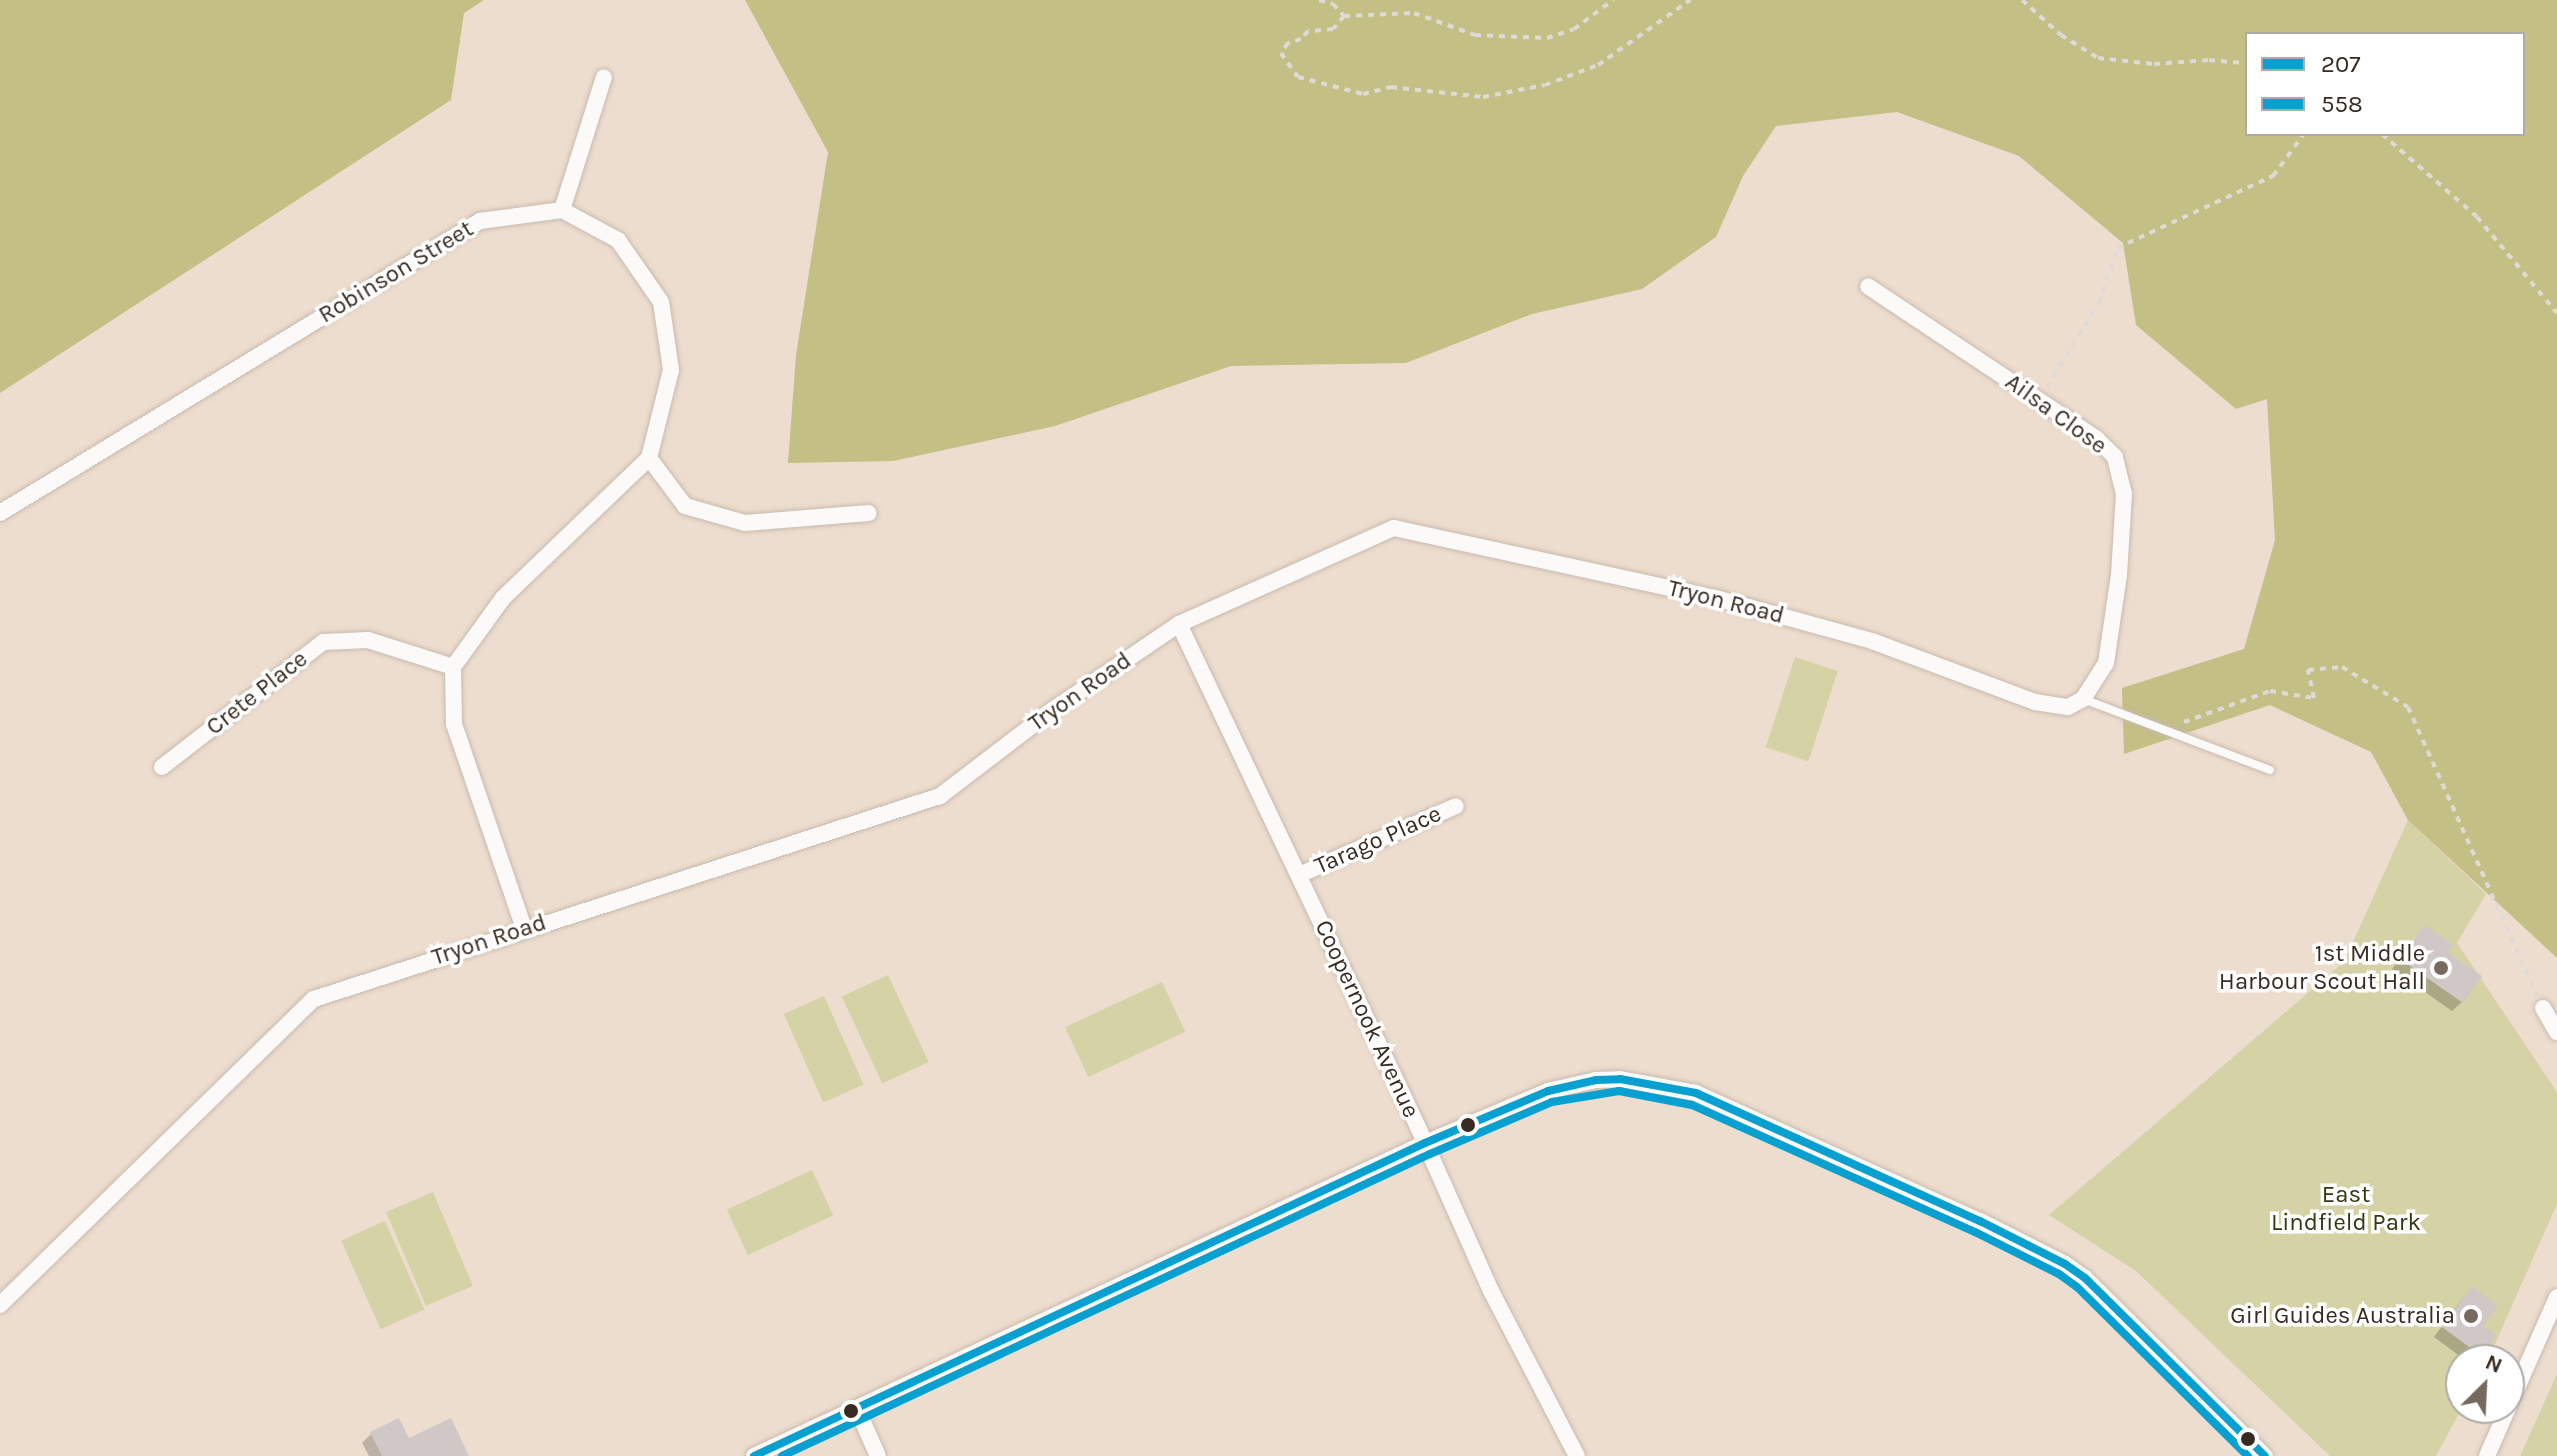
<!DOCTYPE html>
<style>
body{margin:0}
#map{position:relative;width:2557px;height:1456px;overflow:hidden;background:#edddce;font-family:Karla,sans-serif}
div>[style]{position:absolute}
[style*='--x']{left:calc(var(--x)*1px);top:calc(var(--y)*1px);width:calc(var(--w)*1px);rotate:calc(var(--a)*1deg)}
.green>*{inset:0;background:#d5d2a5;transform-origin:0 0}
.forest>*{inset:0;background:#c3bf85}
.shadow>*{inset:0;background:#0003}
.building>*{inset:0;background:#cfc8c7}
.path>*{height:4px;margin-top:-2px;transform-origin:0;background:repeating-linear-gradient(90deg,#dfdad6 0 6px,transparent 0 12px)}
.roads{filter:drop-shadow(0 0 2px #c7bbaf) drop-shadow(0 0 2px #c7bbaf)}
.lane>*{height:8px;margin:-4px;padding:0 4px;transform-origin:4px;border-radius:4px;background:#fcfaf8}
.street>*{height:16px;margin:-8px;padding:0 8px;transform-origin:8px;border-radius:8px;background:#fcfaf8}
.bus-1>*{height:8px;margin:-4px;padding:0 4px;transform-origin:4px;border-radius:4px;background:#08a0d0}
.bus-2>*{height:8px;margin:-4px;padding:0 4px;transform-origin:4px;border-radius:4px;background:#08a0d0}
.dots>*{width:22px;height:22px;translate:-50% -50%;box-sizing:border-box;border:4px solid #fff;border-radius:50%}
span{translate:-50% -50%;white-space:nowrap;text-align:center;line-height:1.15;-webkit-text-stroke:7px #fff;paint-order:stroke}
.street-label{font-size:24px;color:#372b21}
.poi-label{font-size:24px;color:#372b21}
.right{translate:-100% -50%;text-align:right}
.park-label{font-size:24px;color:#34370f}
.legend{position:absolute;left:2245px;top:32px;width:280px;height:104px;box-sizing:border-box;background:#fff;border:2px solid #afaaa6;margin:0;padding:10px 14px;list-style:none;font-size:24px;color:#372b21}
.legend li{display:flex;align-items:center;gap:16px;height:40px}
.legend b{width:40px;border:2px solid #afaaa6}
.north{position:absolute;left:2445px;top:1344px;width:80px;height:80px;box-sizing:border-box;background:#fff;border:2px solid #afaaa6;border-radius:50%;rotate:24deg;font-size:22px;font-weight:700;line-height:32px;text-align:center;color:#372b21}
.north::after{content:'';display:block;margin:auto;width:28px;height:36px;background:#77695e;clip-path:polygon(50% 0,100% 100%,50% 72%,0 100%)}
</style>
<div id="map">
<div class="green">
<div style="left:1795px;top:657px;width:45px;height:95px;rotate:18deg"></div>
<div style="clip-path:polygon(2408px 820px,2486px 894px,2457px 943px,2557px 1092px,2557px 1204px,2488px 1360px,2461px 1360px,2462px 1408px,2436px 1456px,2330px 1456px,2136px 1271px,2049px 1215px,2344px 962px)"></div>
<div style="left:888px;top:975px;width:96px;height:51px;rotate:65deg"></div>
<div style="left:1162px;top:982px;width:55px;height:107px;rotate:65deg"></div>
<div style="left:824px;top:996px;width:97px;height:44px;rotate:66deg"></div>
<div style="left:812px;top:1170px;width:50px;height:94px;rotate:65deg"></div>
<div style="left:433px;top:1192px;width:102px;height:51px;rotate:67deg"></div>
<div style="left:385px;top:1221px;width:97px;height:48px;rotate:66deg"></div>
<div style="clip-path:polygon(2557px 1374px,2557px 1456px,2520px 1456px)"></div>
</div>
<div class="forest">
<div style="clip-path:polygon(0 0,484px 0,464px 13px,451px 100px,0 393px)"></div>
<div style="clip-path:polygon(evenodd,745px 0,2557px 0,2557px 958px,2408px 820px,2371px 752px,2270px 705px,2124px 754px,2122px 688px,2244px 649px,2275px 540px,2267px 399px,2236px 409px,2136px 325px,2123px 243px,2019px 156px,1897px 112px,1776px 126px,1743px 176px,1716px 237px,1642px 289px,1532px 314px,1406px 363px,1231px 366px,1055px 426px,893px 461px,788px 463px,796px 355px,828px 152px,745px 0,2247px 34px,2523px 34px,2523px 134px,2247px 134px,2247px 34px)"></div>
</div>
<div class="shadow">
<div style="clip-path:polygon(2424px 927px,2445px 953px,2462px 1002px,2452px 1011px,2392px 969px)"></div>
<div style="clip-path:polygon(2463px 1298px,2480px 1326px,2493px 1336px,2473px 1360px,2465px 1360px,2434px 1337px)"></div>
<div style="clip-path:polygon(372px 1433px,408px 1440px,467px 1456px,369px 1456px,362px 1443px)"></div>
</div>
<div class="building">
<div style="clip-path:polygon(2424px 925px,2453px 945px,2448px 953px,2482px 976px,2463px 1003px,2400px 959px)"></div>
<div style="clip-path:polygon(2472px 1286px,2498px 1306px,2483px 1326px,2496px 1335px,2480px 1355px,2442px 1327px)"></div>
<div style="clip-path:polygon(399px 1418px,409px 1438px,451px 1418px,469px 1456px,382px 1456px,370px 1432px)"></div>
</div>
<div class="path">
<div style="--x:1319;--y:0;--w:15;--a:16"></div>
<div style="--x:1333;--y:4;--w:16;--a:47"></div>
<div style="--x:1344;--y:16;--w:17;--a:130"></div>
<div style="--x:1333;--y:29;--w:25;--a:175"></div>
<div style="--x:1308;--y:31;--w:11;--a:131"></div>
<div style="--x:1301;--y:39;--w:14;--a:163"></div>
<div style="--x:1288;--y:43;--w:12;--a:125"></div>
<div style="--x:1281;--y:53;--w:29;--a:55"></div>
<div style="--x:1298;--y:77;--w:67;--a:14.7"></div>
<div style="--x:1363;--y:94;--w:29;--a:-14"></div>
<div style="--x:1391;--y:87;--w:93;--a:6.2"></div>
<div style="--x:1483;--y:97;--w:63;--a:-11"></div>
<div style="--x:1545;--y:85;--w:57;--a:-20.7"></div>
<div style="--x:1598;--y:65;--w:113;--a:-35.2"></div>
<div style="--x:2022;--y:0;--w:52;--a:41.9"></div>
<div style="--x:2061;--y:35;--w:44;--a:31.9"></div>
<div style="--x:2098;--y:58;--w:56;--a:6.1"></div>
<div style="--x:2154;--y:64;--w:55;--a:-4.2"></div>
<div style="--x:2209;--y:60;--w:38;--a:5"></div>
<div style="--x:1344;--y:16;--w:70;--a:-2.5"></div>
<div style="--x:1414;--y:13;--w:65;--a:19.8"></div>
<div style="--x:1475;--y:35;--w:72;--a:2.4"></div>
<div style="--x:1547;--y:38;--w:28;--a:-18"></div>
<div style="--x:1574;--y:29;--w:49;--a:-36.6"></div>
<div style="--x:2382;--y:134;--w:126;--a:41.1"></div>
<div style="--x:2477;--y:217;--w:125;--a:50.2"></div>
<div style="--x:2047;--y:387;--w:99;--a:-58.2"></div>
<div style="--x:2099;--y:303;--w:58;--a:-71.9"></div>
<div style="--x:2117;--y:248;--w:172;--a:-24.8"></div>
<div style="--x:2273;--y:176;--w:52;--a:-53.6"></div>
<div style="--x:2184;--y:722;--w:91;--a:-19.8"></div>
<div style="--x:2270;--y:691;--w:45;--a:9"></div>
<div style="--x:2314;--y:698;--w:29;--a:-102"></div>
<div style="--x:2308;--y:670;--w:34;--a:-5"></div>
<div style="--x:2342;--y:667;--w:77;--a:31.2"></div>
<div style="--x:2408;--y:707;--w:316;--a:65.9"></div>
</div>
<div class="roads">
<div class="lane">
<div style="--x:2083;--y:699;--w:200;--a:20.8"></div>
</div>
<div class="street">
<div style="--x:562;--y:210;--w:139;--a:-72.5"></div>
<div style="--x:649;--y:458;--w:60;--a:53.1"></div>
<div style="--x:685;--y:506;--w:62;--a:15.8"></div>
<div style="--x:745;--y:523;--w:124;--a:-4.6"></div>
<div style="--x:0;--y:513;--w:562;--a:-31.31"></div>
<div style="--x:480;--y:221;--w:83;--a:-7.6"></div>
<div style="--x:562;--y:210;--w:64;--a:28.2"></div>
<div style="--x:618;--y:240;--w:75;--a:55.3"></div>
<div style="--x:661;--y:302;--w:69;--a:81.6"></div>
<div style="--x:671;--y:370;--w:91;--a:104"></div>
<div style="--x:649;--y:458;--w:202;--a:136.2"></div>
<div style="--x:503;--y:598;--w:85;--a:125.9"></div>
<div style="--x:453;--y:667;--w:57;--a:89"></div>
<div style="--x:454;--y:724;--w:216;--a:71.1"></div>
<div style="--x:1179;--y:624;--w:557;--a:64.59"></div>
<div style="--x:1418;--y:1127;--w:180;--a:66"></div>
<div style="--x:1491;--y:1291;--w:186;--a:62.5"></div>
<div style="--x:162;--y:767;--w:204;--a:-37.8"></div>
<div style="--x:323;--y:642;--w:45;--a:-2.5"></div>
<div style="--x:368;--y:640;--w:89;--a:17.6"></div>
<div style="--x:1299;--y:875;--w:171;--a:-23.7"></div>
<div style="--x:2543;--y:1008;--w:28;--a:60"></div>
<div style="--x:0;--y:1305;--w:438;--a:-44.3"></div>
<div style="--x:314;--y:999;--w:658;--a:-17.97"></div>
<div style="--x:940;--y:796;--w:140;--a:-37.4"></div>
<div style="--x:1051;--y:711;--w:155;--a:-34.2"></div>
<div style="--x:1179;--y:624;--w:235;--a:-24.1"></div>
<div style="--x:1394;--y:528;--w:330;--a:12.3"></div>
<div style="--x:1716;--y:598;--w:162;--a:15.4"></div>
<div style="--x:1872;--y:641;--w:174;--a:20.5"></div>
<div style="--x:2035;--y:702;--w:33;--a:9"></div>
<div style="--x:2068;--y:707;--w:17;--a:-28"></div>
<div style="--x:2083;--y:699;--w:43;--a:-57.4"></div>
<div style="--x:2106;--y:663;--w:89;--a:-81.6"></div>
<div style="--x:2119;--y:575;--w:81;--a:-86.5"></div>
<div style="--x:2124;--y:494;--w:38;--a:-104"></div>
<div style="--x:2115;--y:457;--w:25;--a:-135"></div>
<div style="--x:2097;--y:439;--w:275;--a:-146.3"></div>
<div style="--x:2509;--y:1406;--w:119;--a:-66.2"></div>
<div style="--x:857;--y:1409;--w:51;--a:65.9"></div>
<div style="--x:754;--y:1456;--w:740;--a:-25.01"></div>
<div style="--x:1425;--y:1143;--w:134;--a:-22.9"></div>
<div style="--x:1548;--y:1091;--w:49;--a:-12.9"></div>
<div style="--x:1596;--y:1080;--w:24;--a:-2"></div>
<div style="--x:1620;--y:1079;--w:77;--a:10.4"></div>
<div style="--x:1696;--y:1093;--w:312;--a:24.3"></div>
<div style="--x:1980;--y:1221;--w:95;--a:26.8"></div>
<div style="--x:2065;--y:1264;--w:24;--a:35"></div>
<div style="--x:2085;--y:1278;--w:253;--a:44.7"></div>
<div style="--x:2487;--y:1456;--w:52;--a:-66.4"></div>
</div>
</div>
<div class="bus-1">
<div style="--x:754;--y:1456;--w:740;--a:-25.01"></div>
<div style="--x:1425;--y:1143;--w:134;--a:-22.9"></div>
<div style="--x:1548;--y:1091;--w:49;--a:-12.9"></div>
<div style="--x:1596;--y:1080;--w:24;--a:-2"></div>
<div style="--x:1620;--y:1079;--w:77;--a:10.4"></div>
<div style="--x:1696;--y:1093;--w:312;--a:24.3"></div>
<div style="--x:1980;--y:1221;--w:95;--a:26.8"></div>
<div style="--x:2065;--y:1264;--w:24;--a:35"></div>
<div style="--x:2085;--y:1278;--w:253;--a:44.7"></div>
</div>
<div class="bus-2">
<div style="--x:782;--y:1456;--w:715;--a:-24.99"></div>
<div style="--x:1430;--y:1154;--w:133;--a:-23.1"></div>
<div style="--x:1552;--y:1102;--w:68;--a:-9.3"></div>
<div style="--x:1619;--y:1091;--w:74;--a:10.9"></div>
<div style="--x:1692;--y:1105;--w:310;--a:24.2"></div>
<div style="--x:1975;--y:1232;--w:94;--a:26.6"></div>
<div style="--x:2059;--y:1274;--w:22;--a:36"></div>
<div style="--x:2077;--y:1287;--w:240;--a:44.7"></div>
</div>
<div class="dots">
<div style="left:2441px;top:968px;background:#77695e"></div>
<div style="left:1468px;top:1125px;background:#372b21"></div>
<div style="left:2471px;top:1316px;background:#77695e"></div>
<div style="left:851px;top:1411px;background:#372b21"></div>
<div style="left:2248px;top:1439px;background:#372b21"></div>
</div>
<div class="street-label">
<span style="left:396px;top:272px;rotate:-31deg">Robinson Street</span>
<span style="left:2056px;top:414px;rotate:36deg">Ailsa Close</span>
<span style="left:1726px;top:602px;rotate:14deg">Tryon Road</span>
<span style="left:1080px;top:692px;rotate:-35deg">Tryon Road</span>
<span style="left:257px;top:693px;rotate:-38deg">Crete Place</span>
<span style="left:1378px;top:840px;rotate:-24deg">Tarago Place</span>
<span style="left:489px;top:940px;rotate:-18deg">Tryon Road</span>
<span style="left:1367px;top:1019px;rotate:65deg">Coopernook Avenue</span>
</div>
<div class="poi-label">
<span class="right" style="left:2425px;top:968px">1st Middle<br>Harbour Scout Hall</span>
<span class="right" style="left:2455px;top:1316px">Girl Guides Australia</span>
</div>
<div class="park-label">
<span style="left:2346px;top:1209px">East<br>Lindfield Park</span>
</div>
<ul class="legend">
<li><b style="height:10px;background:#08a0d0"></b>207</li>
<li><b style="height:10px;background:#08a0d0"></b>558</li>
</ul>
<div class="north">N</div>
</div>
